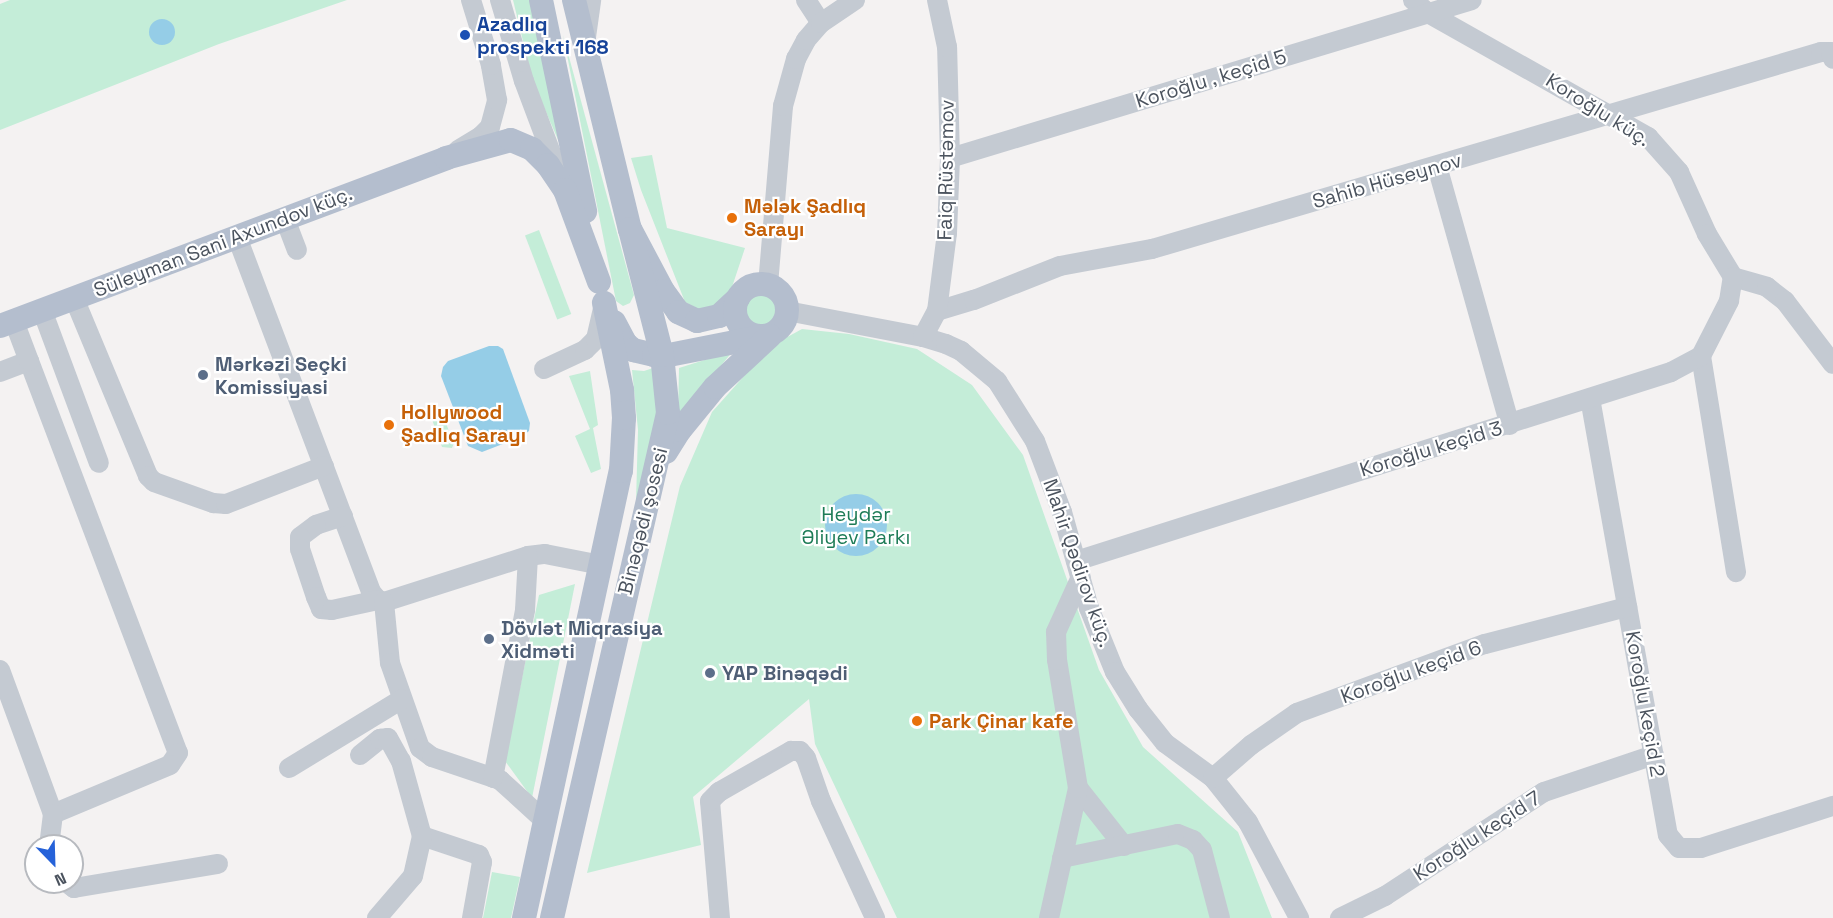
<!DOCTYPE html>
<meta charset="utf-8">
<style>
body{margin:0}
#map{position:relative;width:1833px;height:918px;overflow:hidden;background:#f4f2f2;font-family:"Space Grotesk",sans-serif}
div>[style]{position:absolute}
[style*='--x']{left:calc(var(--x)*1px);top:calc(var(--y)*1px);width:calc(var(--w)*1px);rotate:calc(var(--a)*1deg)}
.green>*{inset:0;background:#c4edd8;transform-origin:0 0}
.round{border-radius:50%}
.water>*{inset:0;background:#95cde7}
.minor>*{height:20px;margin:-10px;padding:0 10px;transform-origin:10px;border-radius:10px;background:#c4cad2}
.major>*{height:24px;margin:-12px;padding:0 12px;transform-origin:12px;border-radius:12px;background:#b4bece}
.major>.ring{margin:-12px;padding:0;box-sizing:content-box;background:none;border:24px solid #b4bece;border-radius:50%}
.dots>*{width:16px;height:16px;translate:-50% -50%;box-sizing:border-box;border:3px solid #fff;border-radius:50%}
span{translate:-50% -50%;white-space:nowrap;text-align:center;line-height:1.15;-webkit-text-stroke:4.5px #fff;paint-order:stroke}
.transit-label{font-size:20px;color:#164399;font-weight:700}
.left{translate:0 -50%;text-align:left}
.street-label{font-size:20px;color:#4b535e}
.food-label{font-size:20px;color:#c56008;font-weight:700}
.service-label{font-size:20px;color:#4e5e75;font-weight:700}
.park-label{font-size:20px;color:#1e7c57}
.north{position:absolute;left:24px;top:834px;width:60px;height:60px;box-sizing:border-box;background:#fff;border:2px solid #b7babf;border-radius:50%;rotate:157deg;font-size:16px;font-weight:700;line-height:24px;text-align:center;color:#4b535e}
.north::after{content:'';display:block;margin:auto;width:21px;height:27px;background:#2662d9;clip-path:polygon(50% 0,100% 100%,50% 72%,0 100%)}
</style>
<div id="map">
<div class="green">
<div style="clip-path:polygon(10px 0,347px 0,219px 44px,0 130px,0 4px)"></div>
<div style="clip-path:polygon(513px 0,531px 0,562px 149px,533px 82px)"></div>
<div style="clip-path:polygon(563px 35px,634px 295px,630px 303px,623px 306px,616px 301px)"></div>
<div style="clip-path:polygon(652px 155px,667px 228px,745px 248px,728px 299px,702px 311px,685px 302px,641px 190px,631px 158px)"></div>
<div style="left:539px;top:230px;width:90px;height:15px;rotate:69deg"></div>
<div class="round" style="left:744px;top:294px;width:32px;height:32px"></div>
<div style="clip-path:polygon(802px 329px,849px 334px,917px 349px,972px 385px,1023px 455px,1099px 670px,1143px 747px,1238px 832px,1272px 918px,897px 918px,815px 744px,809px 699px,693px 797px,701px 845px,587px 873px,680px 486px,712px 412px,753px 366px,780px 341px)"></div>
<div style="clip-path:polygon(733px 351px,678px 418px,679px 368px)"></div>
<div style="clip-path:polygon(656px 367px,656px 420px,636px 502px,638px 430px,632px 370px,644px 371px)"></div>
<div style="clip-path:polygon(590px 371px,598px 425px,593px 428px,601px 469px,591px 473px,575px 436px,590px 429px,569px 376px)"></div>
<div style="clip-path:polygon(437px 407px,440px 409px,454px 443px,452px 448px,442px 447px,430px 414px,431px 409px)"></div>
<div style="clip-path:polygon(575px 584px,532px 798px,505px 761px,539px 595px)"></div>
<div style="clip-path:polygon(492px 872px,520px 877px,511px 918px,483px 918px)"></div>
</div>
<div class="water">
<div class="round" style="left:149px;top:19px;width:26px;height:26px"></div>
<div style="clip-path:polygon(489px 346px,498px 346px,503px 349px,530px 423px,529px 431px,521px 437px,482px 452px,468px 446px,441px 376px,443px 367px,448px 361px)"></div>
<div class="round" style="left:825px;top:494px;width:62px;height:62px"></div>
</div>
<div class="minor">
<div style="--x:500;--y:0;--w:84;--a:73.5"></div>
<div style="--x:524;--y:81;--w:99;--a:69.4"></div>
<div style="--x:806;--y:0;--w:27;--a:57"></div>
<div style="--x:1413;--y:0;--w:20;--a:41"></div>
<div style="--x:1428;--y:13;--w:253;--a:29.4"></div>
<div style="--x:1648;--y:137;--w:47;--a:48.5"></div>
<div style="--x:1679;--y:172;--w:68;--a:65.7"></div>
<div style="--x:1707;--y:234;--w:50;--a:58.8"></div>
<div style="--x:1733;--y:277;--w:35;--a:16"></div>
<div style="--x:1767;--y:287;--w:23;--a:38"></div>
<div style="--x:1785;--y:301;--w:79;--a:52.7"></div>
<div style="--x:586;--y:37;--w:37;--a:-82"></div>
<div style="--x:458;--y:150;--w:26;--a:-31"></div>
<div style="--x:480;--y:137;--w:14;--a:-45"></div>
<div style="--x:490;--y:127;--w:28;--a:-75"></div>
<div style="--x:497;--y:100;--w:36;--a:-100"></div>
<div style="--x:491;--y:65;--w:68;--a:-107.1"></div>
<div style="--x:950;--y:158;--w:545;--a:-16.84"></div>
<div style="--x:1437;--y:166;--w:269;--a:74.3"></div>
<div style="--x:285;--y:219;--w:33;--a:69"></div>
<div style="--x:237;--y:237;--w:379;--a:69.3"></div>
<div style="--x:371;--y:592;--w:11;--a:49"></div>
<div style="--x:378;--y:600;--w:6;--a:18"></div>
<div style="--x:384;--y:602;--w:151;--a:-17.7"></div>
<div style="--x:528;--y:556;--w:17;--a:-7"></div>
<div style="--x:545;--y:554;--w:57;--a:11.1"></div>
<div style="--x:768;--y:285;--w:180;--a:-85.2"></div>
<div style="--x:783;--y:106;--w:49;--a:-74.5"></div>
<div style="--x:796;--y:59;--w:21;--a:-62"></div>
<div style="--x:806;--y:40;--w:23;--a:-49"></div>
<div style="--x:821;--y:23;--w:41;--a:-34.1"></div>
<div style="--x:74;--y:298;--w:193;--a:67.4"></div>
<div style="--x:148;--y:476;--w:8;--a:45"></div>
<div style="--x:154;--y:482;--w:63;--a:19.6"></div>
<div style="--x:213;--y:503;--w:13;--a:4"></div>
<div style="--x:226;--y:504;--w:105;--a:-21.2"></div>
<div style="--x:42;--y:310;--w:163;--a:69.6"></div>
<div style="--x:787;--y:311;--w:138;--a:10.8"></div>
<div style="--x:923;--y:337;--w:24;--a:17"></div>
<div style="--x:946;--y:344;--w:17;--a:25"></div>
<div style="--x:961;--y:351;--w:47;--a:39.8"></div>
<div style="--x:997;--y:381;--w:71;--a:57.7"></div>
<div style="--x:1035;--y:441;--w:76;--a:69.2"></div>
<div style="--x:1062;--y:512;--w:100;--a:74.3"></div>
<div style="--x:1089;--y:608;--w:69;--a:67.9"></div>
<div style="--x:1115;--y:672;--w:44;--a:58.1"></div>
<div style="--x:1138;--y:709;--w:43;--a:51.5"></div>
<div style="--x:1165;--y:743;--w:59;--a:36.1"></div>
<div style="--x:1213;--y:778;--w:56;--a:51.5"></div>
<div style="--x:1248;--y:822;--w:109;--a:62"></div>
<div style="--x:937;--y:311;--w:39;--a:-17"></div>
<div style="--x:974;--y:300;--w:92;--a:-21.6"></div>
<div style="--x:1060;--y:266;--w:94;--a:-10.5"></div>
<div style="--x:1152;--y:249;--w:697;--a:-16.41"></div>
<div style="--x:1821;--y:52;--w:10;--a:0"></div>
<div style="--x:1831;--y:52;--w:7;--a:74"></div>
<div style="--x:923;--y:337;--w:30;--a:-62"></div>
<div style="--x:937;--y:311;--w:79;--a:-82.7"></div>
<div style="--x:947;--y:233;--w:75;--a:-87.7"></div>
<div style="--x:950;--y:158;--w:111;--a:-91.5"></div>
<div style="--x:947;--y:47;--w:48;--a:-102"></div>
<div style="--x:1701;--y:356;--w:219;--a:80.8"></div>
<div style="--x:29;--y:361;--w:419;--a:69.2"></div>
<div style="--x:178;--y:753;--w:14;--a:124"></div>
<div style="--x:170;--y:765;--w:127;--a:157.3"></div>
<div style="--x:544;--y:369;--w:45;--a:-24.9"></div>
<div style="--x:585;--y:350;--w:16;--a:-45"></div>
<div style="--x:596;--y:339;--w:31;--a:-77"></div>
<div style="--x:0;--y:372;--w:31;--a:-21"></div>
<div style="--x:29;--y:361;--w:43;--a:-110.6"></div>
<div style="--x:1590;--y:398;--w:444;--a:79.9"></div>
<div style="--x:1668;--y:835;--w:17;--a:50"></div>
<div style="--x:1679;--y:848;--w:22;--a:0"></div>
<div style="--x:1701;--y:848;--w:139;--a:-17.7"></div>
<div style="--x:343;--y:516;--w:28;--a:162"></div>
<div style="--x:316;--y:525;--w:20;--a:143"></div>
<div style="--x:300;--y:537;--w:12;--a:90"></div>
<div style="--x:300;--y:549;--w:51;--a:71.6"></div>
<div style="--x:316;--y:597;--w:13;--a:67"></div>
<div style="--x:321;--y:609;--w:11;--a:5"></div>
<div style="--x:332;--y:610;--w:47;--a:-12.3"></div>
<div style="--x:1076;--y:561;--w:624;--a:-17.62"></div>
<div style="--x:1671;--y:372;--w:34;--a:-28"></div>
<div style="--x:1701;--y:356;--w:62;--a:-63"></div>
<div style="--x:1729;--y:301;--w:24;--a:-81"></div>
<div style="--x:384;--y:602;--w:61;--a:84.4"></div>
<div style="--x:390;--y:663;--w:90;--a:70.6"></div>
<div style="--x:420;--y:748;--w:15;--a:37"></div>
<div style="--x:432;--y:757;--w:72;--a:18.7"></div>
<div style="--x:500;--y:780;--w:61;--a:42.3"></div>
<div style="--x:0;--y:670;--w:153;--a:69.8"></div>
<div style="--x:53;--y:814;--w:32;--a:97"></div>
<div style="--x:360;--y:755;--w:26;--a:-39"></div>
<div style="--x:380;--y:739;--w:8;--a:-7"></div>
<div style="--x:388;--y:738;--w:26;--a:61"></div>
<div style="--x:401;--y:761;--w:78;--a:74.4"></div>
<div style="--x:422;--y:836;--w:60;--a:18.4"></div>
<div style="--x:479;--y:855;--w:8;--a:67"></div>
<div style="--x:482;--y:862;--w:57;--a:100.1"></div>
<div style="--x:289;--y:768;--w:132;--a:-31.4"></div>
<div style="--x:493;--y:778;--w:171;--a:-79.2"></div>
<div style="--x:525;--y:610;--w:54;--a:-86.8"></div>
<div style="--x:1213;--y:778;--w:50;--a:-41"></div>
<div style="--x:1251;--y:745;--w:56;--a:-34.8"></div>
<div style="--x:1297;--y:713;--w:200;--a:-20.2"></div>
<div style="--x:1485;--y:644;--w:147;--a:-14.6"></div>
<div style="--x:1078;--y:788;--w:74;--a:51.6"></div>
<div style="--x:1062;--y:858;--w:118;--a:-11.7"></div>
<div style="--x:1178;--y:834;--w:16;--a:22"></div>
<div style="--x:1193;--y:840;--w:13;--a:48"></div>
<div style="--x:1202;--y:850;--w:70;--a:75.2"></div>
<div style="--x:66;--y:882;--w:10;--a:37"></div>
<div style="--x:74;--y:888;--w:146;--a:-9.5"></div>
<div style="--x:377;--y:918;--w:55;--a:-49.4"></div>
<div style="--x:413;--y:876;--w:41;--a:-77.3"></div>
<div style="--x:720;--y:918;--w:117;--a:-94.9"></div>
<div style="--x:710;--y:801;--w:13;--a:-45"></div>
<div style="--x:719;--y:792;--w:83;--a:-29.7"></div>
<div style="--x:791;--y:751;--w:9;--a:0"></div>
<div style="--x:800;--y:751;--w:9;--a:49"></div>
<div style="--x:806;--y:758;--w:46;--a:70.8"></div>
<div style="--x:821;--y:801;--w:129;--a:65.2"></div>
<div style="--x:1049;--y:918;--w:133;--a:-77.4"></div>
<div style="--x:1078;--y:788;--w:130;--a:-99.3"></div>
<div style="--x:1057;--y:660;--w:28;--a:-92"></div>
<div style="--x:1056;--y:632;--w:60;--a:-65.6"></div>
<div style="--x:1340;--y:918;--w:50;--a:-26.1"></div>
<div style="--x:1385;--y:896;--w:190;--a:-33.2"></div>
<div style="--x:1544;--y:792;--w:116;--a:-18.6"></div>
</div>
<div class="major">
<div style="--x:541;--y:0;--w:216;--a:78.2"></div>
<div style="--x:574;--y:0;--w:236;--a:76.3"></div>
<div style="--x:630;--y:229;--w:70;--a:62"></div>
<div style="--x:663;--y:291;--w:26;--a:54"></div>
<div style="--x:678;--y:312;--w:21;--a:25"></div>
<div style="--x:697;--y:321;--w:23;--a:-13"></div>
<div style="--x:719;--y:316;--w:26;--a:-43"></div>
<div class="ring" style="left:735px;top:284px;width:28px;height:28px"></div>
<div style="--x:614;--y:322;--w:24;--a:62"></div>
<div style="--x:625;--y:343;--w:11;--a:41"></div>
<div style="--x:633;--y:350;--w:22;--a:13"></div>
<div style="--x:654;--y:355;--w:15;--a:0"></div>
<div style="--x:669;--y:355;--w:98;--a:-11.2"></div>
<div style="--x:0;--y:326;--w:477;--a:-20.6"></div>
<div style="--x:446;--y:158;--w:67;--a:-15.5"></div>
<div style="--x:511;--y:140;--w:23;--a:23"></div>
<div style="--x:532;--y:149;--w:23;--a:45"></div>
<div style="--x:548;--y:165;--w:30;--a:56"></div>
<div style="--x:565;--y:190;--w:98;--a:69.7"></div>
<div style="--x:666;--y:452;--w:26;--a:-58"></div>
<div style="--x:680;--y:430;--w:55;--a:-50.9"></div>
<div style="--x:715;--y:387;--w:75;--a:-42.8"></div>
<div style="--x:524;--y:918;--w:457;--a:-77.8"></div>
<div style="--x:621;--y:471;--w:53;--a:-86.8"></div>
<div style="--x:624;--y:418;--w:28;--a:-94"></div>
<div style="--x:622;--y:390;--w:89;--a:-101.7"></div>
<div style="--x:552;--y:918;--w:518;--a:-77.06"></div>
<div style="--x:668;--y:413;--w:58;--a:-95.9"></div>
<div style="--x:662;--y:355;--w:130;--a:-104.3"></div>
</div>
<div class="dots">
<div style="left:465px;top:35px;background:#1a4fb4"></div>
<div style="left:732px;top:218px;background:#e8710a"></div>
<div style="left:203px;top:375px;background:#5c6f8a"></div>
<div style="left:389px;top:425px;background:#e8710a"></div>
<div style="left:489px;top:639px;background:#5c6f8a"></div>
<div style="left:710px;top:673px;background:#5c6f8a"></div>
<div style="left:917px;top:721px;background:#e8710a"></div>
</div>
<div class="transit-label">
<span class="left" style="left:477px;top:36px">Azadlıq<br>prospekti 168</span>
</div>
<div class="street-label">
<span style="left:1211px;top:79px;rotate:-17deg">Koroğlu , keçid 5</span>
<span style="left:1598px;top:110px;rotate:32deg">Koroğlu küç.</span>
<span style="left:946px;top:170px;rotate:-89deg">Faiq Rüstəmov</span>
<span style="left:1387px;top:181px;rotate:-16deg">Sahib Hüseynov</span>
<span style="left:223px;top:242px;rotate:-21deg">Süleyman Sani Axundov küç.</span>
<span style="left:1431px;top:449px;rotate:-17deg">Koroğlu keçid 3</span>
<span style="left:643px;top:521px;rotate:-76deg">Binəqədi şosesi</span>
<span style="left:1078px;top:563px;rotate:71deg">Mahir Qədirov küç.</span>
<span style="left:1411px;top:672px;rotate:-20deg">Koroğlu keçid 6</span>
<span style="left:1645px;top:704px;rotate:80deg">Koroğlu keçid 2</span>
<span style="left:1477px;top:836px;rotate:-33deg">Koroğlu keçid 7</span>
</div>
<div class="food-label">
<span class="left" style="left:744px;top:218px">Mələk Şadlıq<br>Sarayı</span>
<span class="left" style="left:401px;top:424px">Hollywood<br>Şadlıq Sarayı</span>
<span class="left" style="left:929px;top:721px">Park Çinar kafe</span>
</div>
<div class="service-label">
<span class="left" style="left:215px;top:376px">Mərkəzi Seçki<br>Komissiyasi</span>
<span class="left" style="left:501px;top:640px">Dövlət Miqrasiya<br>Xidməti</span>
<span class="left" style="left:722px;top:673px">YAP Binəqədi</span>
</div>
<div class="park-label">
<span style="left:856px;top:526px">Heydər<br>Əliyev Parkı</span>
</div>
<div class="north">N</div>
</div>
